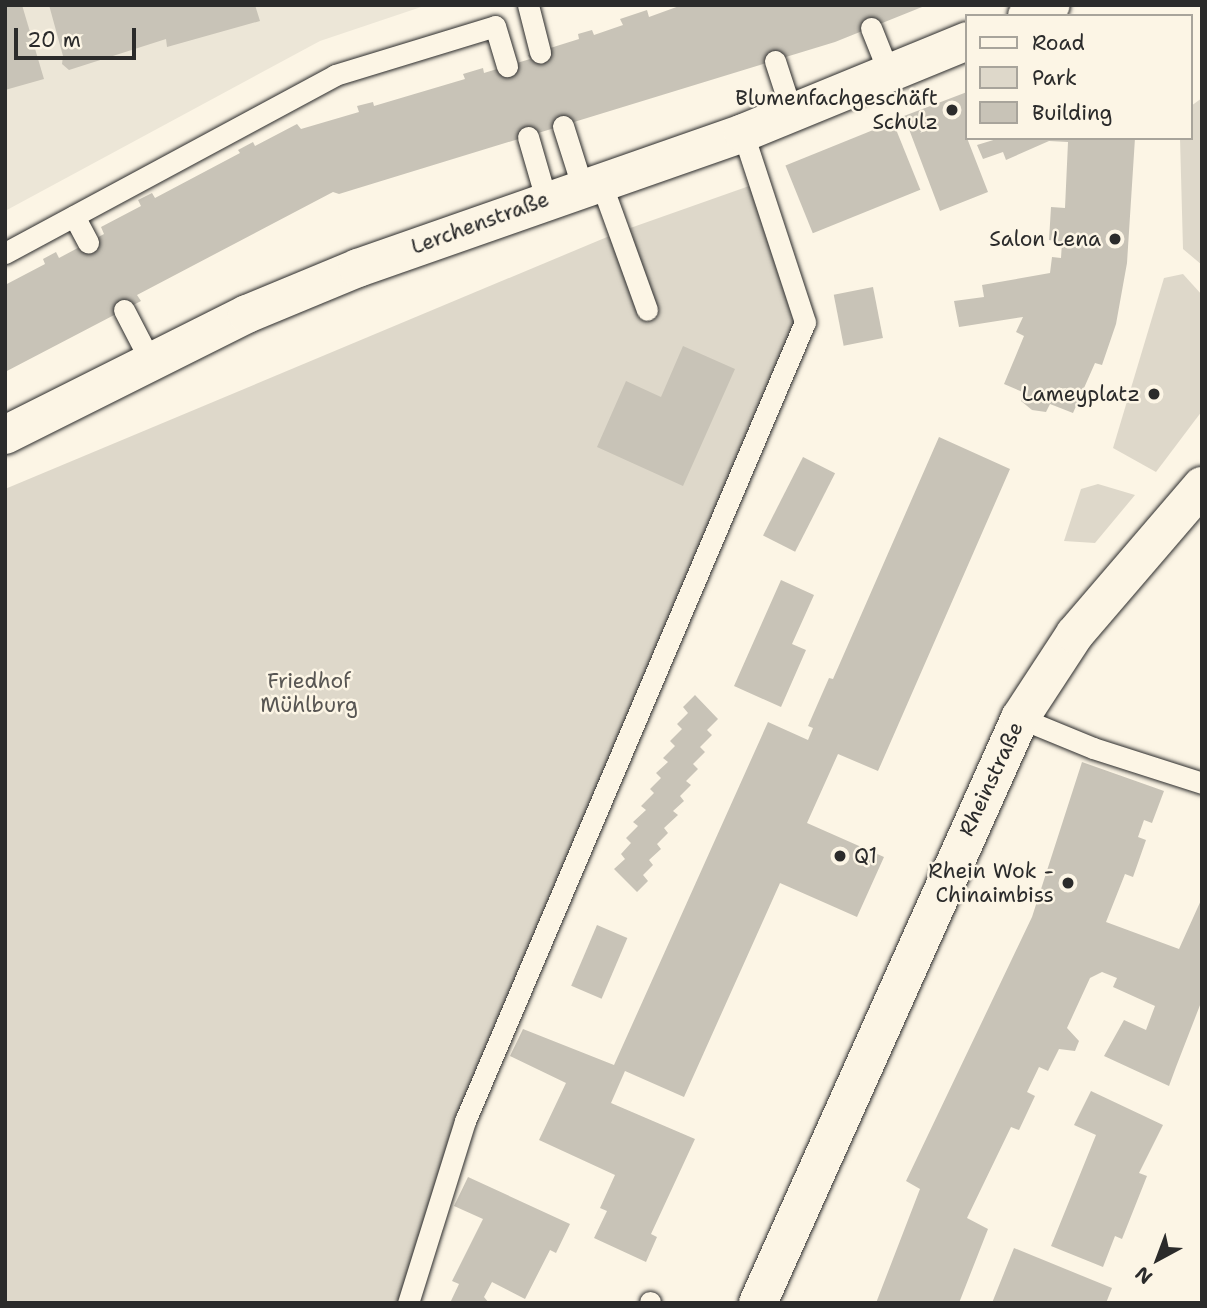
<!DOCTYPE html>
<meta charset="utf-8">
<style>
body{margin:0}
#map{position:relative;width:1207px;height:1308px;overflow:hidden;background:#fcf5e5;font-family:"Shantell Sans",sans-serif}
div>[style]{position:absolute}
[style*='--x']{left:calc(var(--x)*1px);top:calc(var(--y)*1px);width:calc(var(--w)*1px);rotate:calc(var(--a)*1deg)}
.built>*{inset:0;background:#ece6d7}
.green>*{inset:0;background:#ded8ca}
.building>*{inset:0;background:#c8c3b7;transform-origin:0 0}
.roads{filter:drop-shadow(0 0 2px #2b2b2b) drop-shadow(0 0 2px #2b2b2b)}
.lane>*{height:21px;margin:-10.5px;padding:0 10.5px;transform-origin:10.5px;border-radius:10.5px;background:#fcf5e5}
.street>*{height:38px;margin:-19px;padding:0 19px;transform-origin:19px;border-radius:19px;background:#fcf5e5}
.secondary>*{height:38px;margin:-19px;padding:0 19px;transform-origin:19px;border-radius:19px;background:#fcf5e5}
.dots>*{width:19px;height:19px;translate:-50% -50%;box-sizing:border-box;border:4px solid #fcf5e5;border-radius:50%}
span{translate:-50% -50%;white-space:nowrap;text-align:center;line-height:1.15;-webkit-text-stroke:5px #fcf5e5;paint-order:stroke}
.poi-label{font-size:21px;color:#2b2b2b}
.right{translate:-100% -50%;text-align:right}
.left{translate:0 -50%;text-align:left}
.street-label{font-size:21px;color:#2b2b2b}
.park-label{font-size:21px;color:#585653}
.frame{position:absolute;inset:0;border:7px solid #2b2b2b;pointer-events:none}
.legend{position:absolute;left:965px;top:14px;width:228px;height:126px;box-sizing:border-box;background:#fcf5e5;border:2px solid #a8a49b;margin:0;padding:9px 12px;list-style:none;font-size:21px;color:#2b2b2b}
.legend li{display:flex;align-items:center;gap:14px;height:35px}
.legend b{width:35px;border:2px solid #a8a49b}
.north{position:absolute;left:1123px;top:1224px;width:70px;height:70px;-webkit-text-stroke:5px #fcf5e5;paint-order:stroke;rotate:221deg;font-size:19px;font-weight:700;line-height:28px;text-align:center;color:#2b2b2b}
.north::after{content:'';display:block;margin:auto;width:24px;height:32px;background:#2b2b2b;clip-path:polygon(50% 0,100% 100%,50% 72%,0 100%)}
.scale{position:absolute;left:14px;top:28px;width:122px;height:32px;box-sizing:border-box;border:4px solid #2b2b2b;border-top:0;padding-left:9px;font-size:21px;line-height:24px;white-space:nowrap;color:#2b2b2b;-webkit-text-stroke:5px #fcf5e5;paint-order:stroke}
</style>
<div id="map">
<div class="built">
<div style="clip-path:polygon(5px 5px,427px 5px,320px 41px,5px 211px)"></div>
</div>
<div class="green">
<div style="clip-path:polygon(1202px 98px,1202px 265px,1183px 249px,1180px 138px,1191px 138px,1191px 106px)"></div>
<div style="clip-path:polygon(752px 185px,798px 320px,401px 1303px,5px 1303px,5px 489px,619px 232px)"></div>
<div style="clip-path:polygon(1183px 274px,1202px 295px,1202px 411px,1156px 472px,1113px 448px,1164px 278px)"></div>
<div style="clip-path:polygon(1098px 484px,1135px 495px,1095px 543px,1064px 541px,1081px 489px)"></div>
</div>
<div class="building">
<div style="clip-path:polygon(5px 5px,22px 5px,44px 79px,5px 90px)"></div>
<div style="clip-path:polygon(49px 5px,255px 5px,260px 21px,167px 47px,166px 39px,69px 70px,62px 64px,63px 56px)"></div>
<div style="clip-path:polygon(682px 5px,927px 5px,835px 42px,339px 194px,333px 192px,137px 295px,141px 301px,5px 372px,5px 285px,45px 264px,43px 259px,56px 252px,59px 258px,104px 234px,101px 227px,141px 206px,138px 200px,152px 193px,155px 198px,240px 153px,238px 150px,253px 142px,255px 146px,297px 124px,301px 129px,359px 112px,357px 106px,373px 102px,374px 106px,465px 79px,463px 74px,483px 68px,484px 73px,530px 59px,528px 55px,579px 39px,578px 34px,592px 30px,594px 35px,623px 25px,620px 19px,647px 10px,649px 17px)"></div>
<div style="clip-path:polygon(967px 92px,967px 138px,988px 192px,940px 211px,904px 116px)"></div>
<div style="left:893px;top:122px;width:73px;height:116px;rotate:68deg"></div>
<div style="clip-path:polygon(1000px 138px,1135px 138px,1127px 263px,1116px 324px,1102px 365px,1095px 363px,1073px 413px,1050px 404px,1046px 412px,1032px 410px,1021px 401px,1025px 393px,1004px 384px,1024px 336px,1016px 332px,1023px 317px,959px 327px,954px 301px,984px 297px,982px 285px,1050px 273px,1052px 257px,1061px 258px,1062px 242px,1049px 240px,1051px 207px,1065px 208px,1068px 142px,1049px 141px,1006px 160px,1003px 152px,983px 159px,977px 145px)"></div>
<div style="left:873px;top:287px;width:52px;height:40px;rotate:79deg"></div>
<div style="clip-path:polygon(683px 346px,735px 369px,683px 486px,597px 447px,626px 381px,661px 397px)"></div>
<div style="clip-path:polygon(939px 437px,1010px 469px,878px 771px,838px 754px,807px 823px,884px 857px,857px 917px,780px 883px,684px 1097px,625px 1071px,611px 1103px,695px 1139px,651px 1234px,657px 1237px,646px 1262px,594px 1238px,607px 1211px,600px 1208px,615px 1175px,539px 1140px,566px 1083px,510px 1056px,523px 1029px,614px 1065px,768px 722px,808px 740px,813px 728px,808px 726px,829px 678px,833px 679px)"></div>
<div style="left:803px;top:457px;width:36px;height:88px;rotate:27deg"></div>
<div style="clip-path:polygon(781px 580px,814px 595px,792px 644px,806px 650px,781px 707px,734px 686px)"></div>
<div style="clip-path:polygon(695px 695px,718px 719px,707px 730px,712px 735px,700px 747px,705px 752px,693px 764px,698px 769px,686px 781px,691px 785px,680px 796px,684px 801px,673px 811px,678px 815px,664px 828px,668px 833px,657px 844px,661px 849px,649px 860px,653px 865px,643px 875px,648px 881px,637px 892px,614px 869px,625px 859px,621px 854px,631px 843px,626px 838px,638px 826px,633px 822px,646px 810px,641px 806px,654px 793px,650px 789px,661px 778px,656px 773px,668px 762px,663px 758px,675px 746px,670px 741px,682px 729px,677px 724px,688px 713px,683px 707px)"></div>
<div style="clip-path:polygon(1082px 762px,1164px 791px,1152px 823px,1144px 820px,1138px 837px,1146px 840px,1133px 877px,1125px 874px,1106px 922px,1179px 949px,1202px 898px,1202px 1000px,1176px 1067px,1169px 1086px,1104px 1056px,1124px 1020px,1146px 1030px,1155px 1006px,1113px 987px,1117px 978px,1102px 972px,1090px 978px,1067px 1028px,1079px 1041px,1075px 1051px,1059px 1049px,1048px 1071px,1039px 1067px,1027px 1092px,1035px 1096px,1019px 1130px,1011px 1127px,967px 1218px,988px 1229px,959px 1303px,876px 1303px,920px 1189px,906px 1181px,1032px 917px)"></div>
<div style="left:597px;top:925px;width:33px;height:66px;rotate:23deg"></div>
<div style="clip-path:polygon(1091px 1091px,1163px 1125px,1139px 1173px,1147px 1176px,1122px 1239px,1115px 1236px,1103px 1267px,1051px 1246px,1096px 1135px,1074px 1125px)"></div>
<div style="clip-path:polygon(468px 1177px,570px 1224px,556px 1253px,550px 1250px,525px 1299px,492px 1282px,484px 1297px,489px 1303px,450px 1303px,459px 1284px,452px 1281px,483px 1219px,454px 1206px)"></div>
<div style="clip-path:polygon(1014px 1248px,1112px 1288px,1106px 1303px,992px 1303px)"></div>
</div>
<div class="roads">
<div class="lane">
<div style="--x:528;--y:5;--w:49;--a:75.7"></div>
<div style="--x:871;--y:28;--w:48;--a:68.2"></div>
<div style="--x:775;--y:61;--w:55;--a:71.9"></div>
<div style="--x:563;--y:126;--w:63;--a:72.4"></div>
<div style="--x:528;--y:137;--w:65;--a:73.8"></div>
<div style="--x:600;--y:180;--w:138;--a:70.1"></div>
<div style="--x:74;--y:216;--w:30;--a:62"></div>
<div style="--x:5;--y:253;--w:375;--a:-28.3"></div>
<div style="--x:335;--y:75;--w:167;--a:-17"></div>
<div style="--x:495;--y:26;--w:42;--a:73.3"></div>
<div style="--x:124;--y:310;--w:59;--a:62.6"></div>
<div style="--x:1020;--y:718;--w:79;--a:22.3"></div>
<div style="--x:1093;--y:748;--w:114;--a:17.8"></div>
<div style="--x:650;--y:1302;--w:1;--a:90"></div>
<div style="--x:408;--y:1303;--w:191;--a:-72.6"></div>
<div style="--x:465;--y:1121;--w:868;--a:-66.95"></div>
<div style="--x:805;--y:322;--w:199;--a:-108.2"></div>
</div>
<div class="street">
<div style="--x:1027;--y:16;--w:26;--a:-25"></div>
<div style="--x:5;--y:435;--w:271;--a:-26.6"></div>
<div style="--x:247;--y:314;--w:120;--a:-22.5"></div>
<div style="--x:358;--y:268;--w:408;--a:-19.3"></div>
<div style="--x:743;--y:133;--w:242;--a:-22.3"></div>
</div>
<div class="secondary">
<div style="--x:758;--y:1303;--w:641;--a:-65.87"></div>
<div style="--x:1020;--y:718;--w:100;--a:-56.8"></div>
<div style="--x:1075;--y:634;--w:195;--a:-49.4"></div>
</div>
</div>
<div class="dots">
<div style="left:952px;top:110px;background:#2b2b2b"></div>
<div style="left:1115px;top:239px;background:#2b2b2b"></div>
<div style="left:1154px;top:394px;background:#2b2b2b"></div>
<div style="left:840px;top:856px;background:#2b2b2b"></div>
<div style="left:1068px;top:883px;background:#2b2b2b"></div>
</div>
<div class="poi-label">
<span class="right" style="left:938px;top:110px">Blumenfachgeschäft<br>Schulz</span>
<span class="right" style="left:1101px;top:239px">Salon Lena</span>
<span class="right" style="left:1140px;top:394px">Lameyplatz</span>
<span class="left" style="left:854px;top:856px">Q1</span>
<span class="right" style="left:1054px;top:883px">Rhein Wok -<br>Chinaimbiss</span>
</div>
<div class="street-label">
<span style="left:480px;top:223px;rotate:-20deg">Lerchenstraße</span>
<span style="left:991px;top:779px;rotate:-65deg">Rheinstraße</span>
</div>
<div class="park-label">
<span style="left:309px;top:693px">Friedhof<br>Mühlburg</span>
</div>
<div class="frame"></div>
<ul class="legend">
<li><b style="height:9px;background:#fcf5e5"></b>Road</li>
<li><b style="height:19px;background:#ded8ca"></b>Park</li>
<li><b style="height:19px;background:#c8c3b7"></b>Building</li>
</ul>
<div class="north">N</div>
<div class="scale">20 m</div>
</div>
